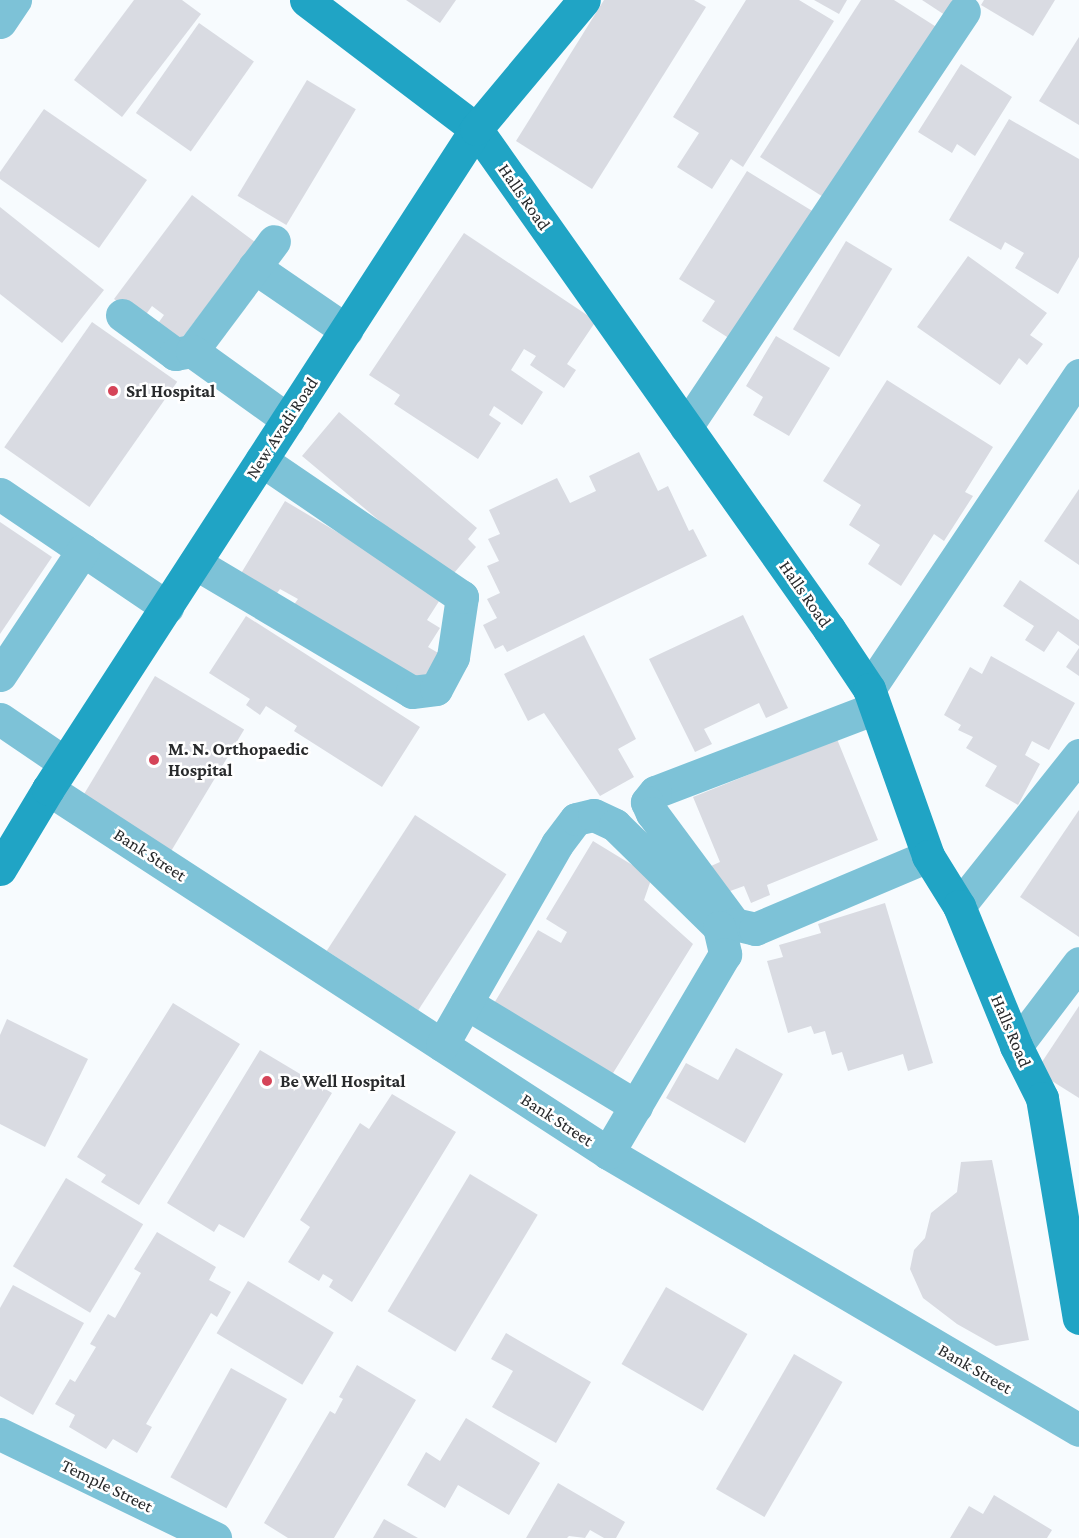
<!DOCTYPE html>
<style>
body{margin:0}
#map{position:relative;width:1079px;height:1538px;overflow:hidden;background:#f7fbfe;font-family:"Crimson Pro",serif}
div>[style]{position:absolute}
[style*='--x']{left:calc(var(--x)*1px);top:calc(var(--y)*1px);width:calc(var(--w)*1px);rotate:calc(var(--a)*1deg)}
.building>*{inset:0;background:#d9dbe2;transform-origin:0 0}
.street>*{height:33px;margin:-16.5px;padding:0 16.5px;transform-origin:16.5px;border-radius:16.5px;background:#7dc2d7}
.secondary>*{height:33px;margin:-16.5px;padding:0 16.5px;transform-origin:16.5px;border-radius:16.5px;background:#20a4c5}
.dots>*{width:16px;height:16px;translate:-50% -50%;box-sizing:border-box;border:3px solid #fff;border-radius:50%}
span{translate:-50% -50%;white-space:nowrap;text-align:center;line-height:1.15;-webkit-text-stroke:5px #fff;paint-order:stroke}
.street-label{font-size:18px;color:#282a2c}
.poi-label{font-size:18px;color:#282a2c;font-weight:700}
.left{translate:0 -50%;text-align:left}
</style>
<div id="map">
<div class="building">
<div style="clip-path:polygon(134px 0,182px 0,201px 14px,122px 117px,74px 80px)"></div>
<div style="clip-path:polygon(406px 0,456px 0,440px 23px)"></div>
<div style="clip-path:polygon(604px 0,694px 0,706px 7px,592px 189px,516px 141px)"></div>
<div style="clip-path:polygon(746px 0,799px 0,834px 21px,743px 167px,731px 159px,712px 189px,677px 167px,699px 133px,673px 117px)"></div>
<div style="clip-path:polygon(814px 0,847px 0,839px 14px)"></div>
<div style="clip-path:polygon(861px 0,894px 0,938px 28px,828px 200px,760px 157px)"></div>
<div style="clip-path:polygon(922px 0,964px 0,951px 19px)"></div>
<div style="clip-path:polygon(984px 0,1055px 0,1033px 36px,981px 5px)"></div>
<div style="left:199px;top:23px;width:67px;height:110px;rotate:35deg"></div>
<div style="clip-path:polygon(1079px 37px,1079px 125px,1039px 101px)"></div>
<div style="clip-path:polygon(961px 64px,1012px 97px,975px 156px,957px 144px,952px 153px,918px 132px)"></div>
<div style="left:307px;top:80px;width:57px;height:135px;rotate:31deg"></div>
<div style="clip-path:polygon(44px 109px,147px 180px,99px 248px,0 179px,0 172px)"></div>
<div style="clip-path:polygon(1009px 119px,1079px 159px,1079px 257px,1058px 294px,1015px 268px,1024px 253px,1005px 242px,1001px 250px,949px 220px)"></div>
<div style="clip-path:polygon(747px 171px,814px 212px,735px 342px,702px 321px,715px 301px,679px 279px)"></div>
<div style="clip-path:polygon(192px 195px,255px 242px,176px 346px,154px 329px,164px 315px,152px 306px,142px 320px,114px 299px)"></div>
<div style="clip-path:polygon(0 207px,104px 290px,62px 343px,0 294px)"></div>
<div style="clip-path:polygon(464px 233px,596px 321px,567px 364px,576px 370px,564px 388px,530px 365px,536px 356px,524px 349px,511px 370px,543px 392px,522px 425px,494px 406px,489px 415px,501px 423px,478px 459px,394px 404px,400px 395px,369px 375px)"></div>
<div style="left:846px;top:241px;width:54px;height:103px;rotate:31deg"></div>
<div style="clip-path:polygon(968px 256px,1047px 313px,1030px 335px,1043px 344px,1027px 365px,1019px 358px,1000px 385px,917px 327px)"></div>
<div style="left:92px;top:322px;width:104px;height:153px;rotate:35deg"></div>
<div style="clip-path:polygon(776px 336px,830px 368px,789px 436px,753px 415px,763px 397px,746px 386px)"></div>
<div style="clip-path:polygon(887px 380px,993px 447px,965px 492px,973px 496px,944px 541px,934px 534px,901px 586px,868px 564px,880px 545px,849px 525px,861px 505px,823px 481px)"></div>
<div style="clip-path:polygon(339px 412px,477px 528px,468px 539px,476px 547px,449px 579px,302px 456px)"></div>
<div style="clip-path:polygon(639px 452px,658px 491px,668px 486px,689px 531px,693px 529px,707px 556px,507px 652px,503px 645px,495px 649px,483px 625px,497px 618px,487px 599px,500px 593px,487px 566px,499px 561px,488px 539px,500px 534px,489px 510px,557px 478px,570px 503px,596px 491px,589px 476px)"></div>
<div style="clip-path:polygon(1079px 489px,1079px 565px,1044px 541px)"></div>
<div style="clip-path:polygon(285px 501px,443px 595px,427px 620px,440px 628px,428px 647px,440px 654px,422px 684px,293px 606px,298px 599px,280px 589px,275px 596px,240px 575px)"></div>
<div style="clip-path:polygon(0 522px,52px 557px,0 634px)"></div>
<div style="clip-path:polygon(1020px 580px,1079px 620px,1079px 646px,1058px 631px,1044px 652px,1025px 640px,1034px 626px,1003px 606px)"></div>
<div style="clip-path:polygon(743px 615px,788px 708px,766px 718px,759px 703px,704px 729px,712px 744px,695px 752px,649px 659px)"></div>
<div style="clip-path:polygon(246px 616px,420px 727px,382px 787px,294px 731px,297px 726px,266px 706px,260px 715px,246px 705px,250px 699px,209px 673px)"></div>
<div style="clip-path:polygon(584px 635px,636px 739px,618px 749px,634px 777px,600px 796px,544px 713px,528px 721px,504px 674px)"></div>
<div style="clip-path:polygon(1079px 648px,1079px 676px,1066px 667px)"></div>
<div style="clip-path:polygon(991px 656px,1075px 703px,1049px 750px,1032px 741px,1025px 755px,1040px 764px,1018px 805px,985px 786px,997px 766px,966px 748px,973px 737px,958px 730px,961px 725px,944px 715px,970px 667px,982px 674px)"></div>
<div style="left:155px;top:676px;width:104px;height:142px;rotate:31deg"></div>
<div style="clip-path:polygon(837px 739px,878px 840px,767px 885px,770px 895px,751px 903px,744px 886px,722px 894px,711px 866px,720px 862px,693px 797px)"></div>
<div style="clip-path:polygon(1079px 810px,1079px 937px,1020px 897px)"></div>
<div style="left:415px;top:815px;width:109px;height:162px;rotate:33deg"></div>
<div style="clip-path:polygon(593px 841px,652px 877px,644px 900px,693px 944px,610px 1078px,493px 1005px,538px 930px,561px 943px,567px 932px,546px 919px)"></div>
<div style="clip-path:polygon(885px 903px,933px 1063px,908px 1071px,903px 1054px,848px 1071px,842px 1052px,832px 1055px,825px 1031px,814px 1034px,811px 1026px,788px 1033px,767px 961px,783px 957px,779px 945px,821px 933px,818px 924px)"></div>
<div style="clip-path:polygon(173px 1003px,240px 1044px,139px 1205px,101px 1182px,106px 1175px,77px 1157px)"></div>
<div style="clip-path:polygon(1079px 1006px,1079px 1098px,1036px 1071px)"></div>
<div style="clip-path:polygon(7px 1019px,88px 1059px,45px 1147px,0 1124px,0 1035px)"></div>
<div style="clip-path:polygon(736px 1048px,783px 1074px,745px 1143px,666px 1098px,686px 1063px,718px 1080px)"></div>
<div style="clip-path:polygon(260px 1050px,332px 1093px,244px 1238px,219px 1224px,214px 1232px,167px 1203px)"></div>
<div style="clip-path:polygon(392px 1094px,456px 1132px,352px 1302px,329px 1287px,333px 1280px,323px 1274px,319px 1281px,288px 1262px,310px 1227px,300px 1220px,360px 1123px,369px 1129px)"></div>
<div style="clip-path:polygon(992px 1160px,1029px 1340px,996px 1346px,957px 1324px,923px 1298px,910px 1269px,914px 1250px,925px 1238px,931px 1213px,957px 1192px,961px 1162px)"></div>
<div style="left:470px;top:1174px;width:79px;height:160px;rotate:31deg"></div>
<div style="left:66px;top:1178px;width:90px;height:103px;rotate:31deg"></div>
<div style="clip-path:polygon(157px 1232px,216px 1267px,209px 1280px,231px 1292px,217px 1317px,211px 1313px,146px 1424px,152px 1427px,137px 1453px,113px 1439px,106px 1449px,69px 1427px,75px 1415px,55px 1404px,70px 1379px,75px 1382px,96px 1347px,90px 1344px,108px 1314px,115px 1318px,141px 1273px,134px 1269px)"></div>
<div style="left:248px;top:1281px;width:100px;height:61px;rotate:31deg"></div>
<div style="clip-path:polygon(13px 1285px,84px 1323px,33px 1415px,0 1396px,0 1308px)"></div>
<div style="left:666px;top:1287px;width:94px;height:89px;rotate:30deg"></div>
<div style="clip-path:polygon(506px 1333px,591px 1382px,556px 1443px,492px 1407px,513px 1371px,491px 1359px)"></div>
<div style="left:794px;top:1354px;width:56px;height:156px;rotate:30deg"></div>
<div style="clip-path:polygon(357px 1365px,416px 1400px,334px 1538px,288px 1538px,264px 1523px,330px 1411px,335px 1414px,343px 1399px,339px 1397px)"></div>
<div style="left:231px;top:1368px;width:64px;height:125px;rotate:29deg"></div>
<div style="clip-path:polygon(466px 1418px,540px 1463px,509px 1515px,458px 1485px,445px 1508px,407px 1485px,426px 1452px,440px 1461px)"></div>
<div style="clip-path:polygon(558px 1483px,625px 1522px,616px 1538px,604px 1538px,590px 1530px,585px 1538px,569px 1536px,567px 1538px,526px 1538px)"></div>
<div style="clip-path:polygon(994px 1495px,1052px 1530px,1047px 1538px,950px 1538px,969px 1506px,983px 1514px)"></div>
<div style="clip-path:polygon(384px 1519px,418px 1538px,373px 1538px)"></div>
</div>
<div class="street">
<div style="--x:0;--y:22;--w:27;--a:-56"></div>
<div style="--x:254;--y:267;--w:112;--a:34.4"></div>
<div style="--x:122;--y:315;--w:66;--a:36.3"></div>
<div style="--x:175;--y:354;--w:17;--a:-10"></div>
<div style="--x:192;--y:351;--w:137;--a:-53.3"></div>
<div style="--x:192;--y:351;--w:118;--a:35.7"></div>
<div style="--x:686;--y:427;--w:500;--a:-56.25"></div>
<div style="--x:0;--y:494;--w:202;--a:34.1"></div>
<div style="--x:195;--y:563;--w:252;--a:30.7"></div>
<div style="--x:412;--y:692;--w:24;--a:-7"></div>
<div style="--x:436;--y:689;--w:36;--a:-62"></div>
<div style="--x:453;--y:657;--w:61;--a:-81.5"></div>
<div style="--x:462;--y:597;--w:243;--a:-145.7"></div>
<div style="--x:0;--y:675;--w:150;--a:-56.4"></div>
<div style="--x:869;--y:689;--w:378;--a:-56.2"></div>
<div style="--x:875;--y:708;--w:235;--a:159.1"></div>
<div style="--x:655;--y:792;--w:13;--a:129"></div>
<div style="--x:647;--y:802;--w:12;--a:66"></div>
<div style="--x:652;--y:813;--w:138;--a:53.5"></div>
<div style="--x:734;--y:924;--w:22;--a:13"></div>
<div style="--x:755;--y:929;--w:188;--a:-22.9"></div>
<div style="--x:0;--y:719;--w:78;--a:34.1"></div>
<div style="--x:48;--y:789;--w:668;--a:33.02"></div>
<div style="--x:608;--y:1153;--w:546;--a:30.46"></div>
<div style="--x:959;--y:906;--w:193;--a:-51.5"></div>
<div style="--x:466;--y:1003;--w:199;--a:31.2"></div>
<div style="--x:442;--y:1045;--w:232;--a:-60.2"></div>
<div style="--x:557;--y:844;--w:31;--a:-53"></div>
<div style="--x:576;--y:819;--w:18;--a:-13"></div>
<div style="--x:594;--y:815;--w:23;--a:25"></div>
<div style="--x:615;--y:825;--w:146;--a:44.4"></div>
<div style="--x:719;--y:927;--w:28;--a:77"></div>
<div style="--x:725;--y:954;--w:231;--a:120.5"></div>
<div style="--x:1016;--y:1046;--w:104;--a:-52.8"></div>
<div style="--x:0;--y:1434;--w:239;--a:25.8"></div>
</div>
<div class="secondary">
<div style="--x:306;--y:0;--w:213;--a:37.2"></div>
<div style="--x:476;--y:129;--w:612;--a:54.78"></div>
<div style="--x:829;--y:629;--w:72;--a:56.3"></div>
<div style="--x:869;--y:689;--w:177;--a:70.5"></div>
<div style="--x:928;--y:856;--w:59;--a:58.2"></div>
<div style="--x:959;--y:906;--w:151;--a:67.8"></div>
<div style="--x:1016;--y:1046;--w:58;--a:63.4"></div>
<div style="--x:1042;--y:1098;--w:223;--a:80.5"></div>
<div style="--x:0;--y:869;--w:93;--a:-59"></div>
<div style="--x:48;--y:789;--w:787;--a:-57.04"></div>
<div style="--x:476;--y:129;--w:168;--a:-50.1"></div>
</div>
<div class="dots">
<div style="left:113px;top:391px;background:#d54458"></div>
<div style="left:154px;top:760px;background:#d54458"></div>
<div style="left:267px;top:1081px;background:#d54458"></div>
</div>
<div class="street-label">
<span style="left:524px;top:197px;rotate:55deg">Halls Road</span>
<span style="left:282px;top:428px;rotate:-57deg">New Avadi Road</span>
<span style="left:805px;top:594px;rotate:55deg">Halls Road</span>
<span style="left:150px;top:855px;rotate:33deg">Bank Street</span>
<span style="left:1011px;top:1031px;rotate:67deg">Halls Road</span>
<span style="left:557px;top:1120px;rotate:33deg">Bank Street</span>
<span style="left:975px;top:1369px;rotate:30deg">Bank Street</span>
<span style="left:107px;top:1486px;rotate:26deg">Temple Street</span>
</div>
<div class="poi-label">
<span class="left" style="left:126px;top:391px">Srl Hospital</span>
<span class="left" style="left:168px;top:760px">M. N. Orthopaedic<br>Hospital</span>
<span class="left" style="left:280px;top:1081px">Be Well Hospital</span>
</div>
</div>
